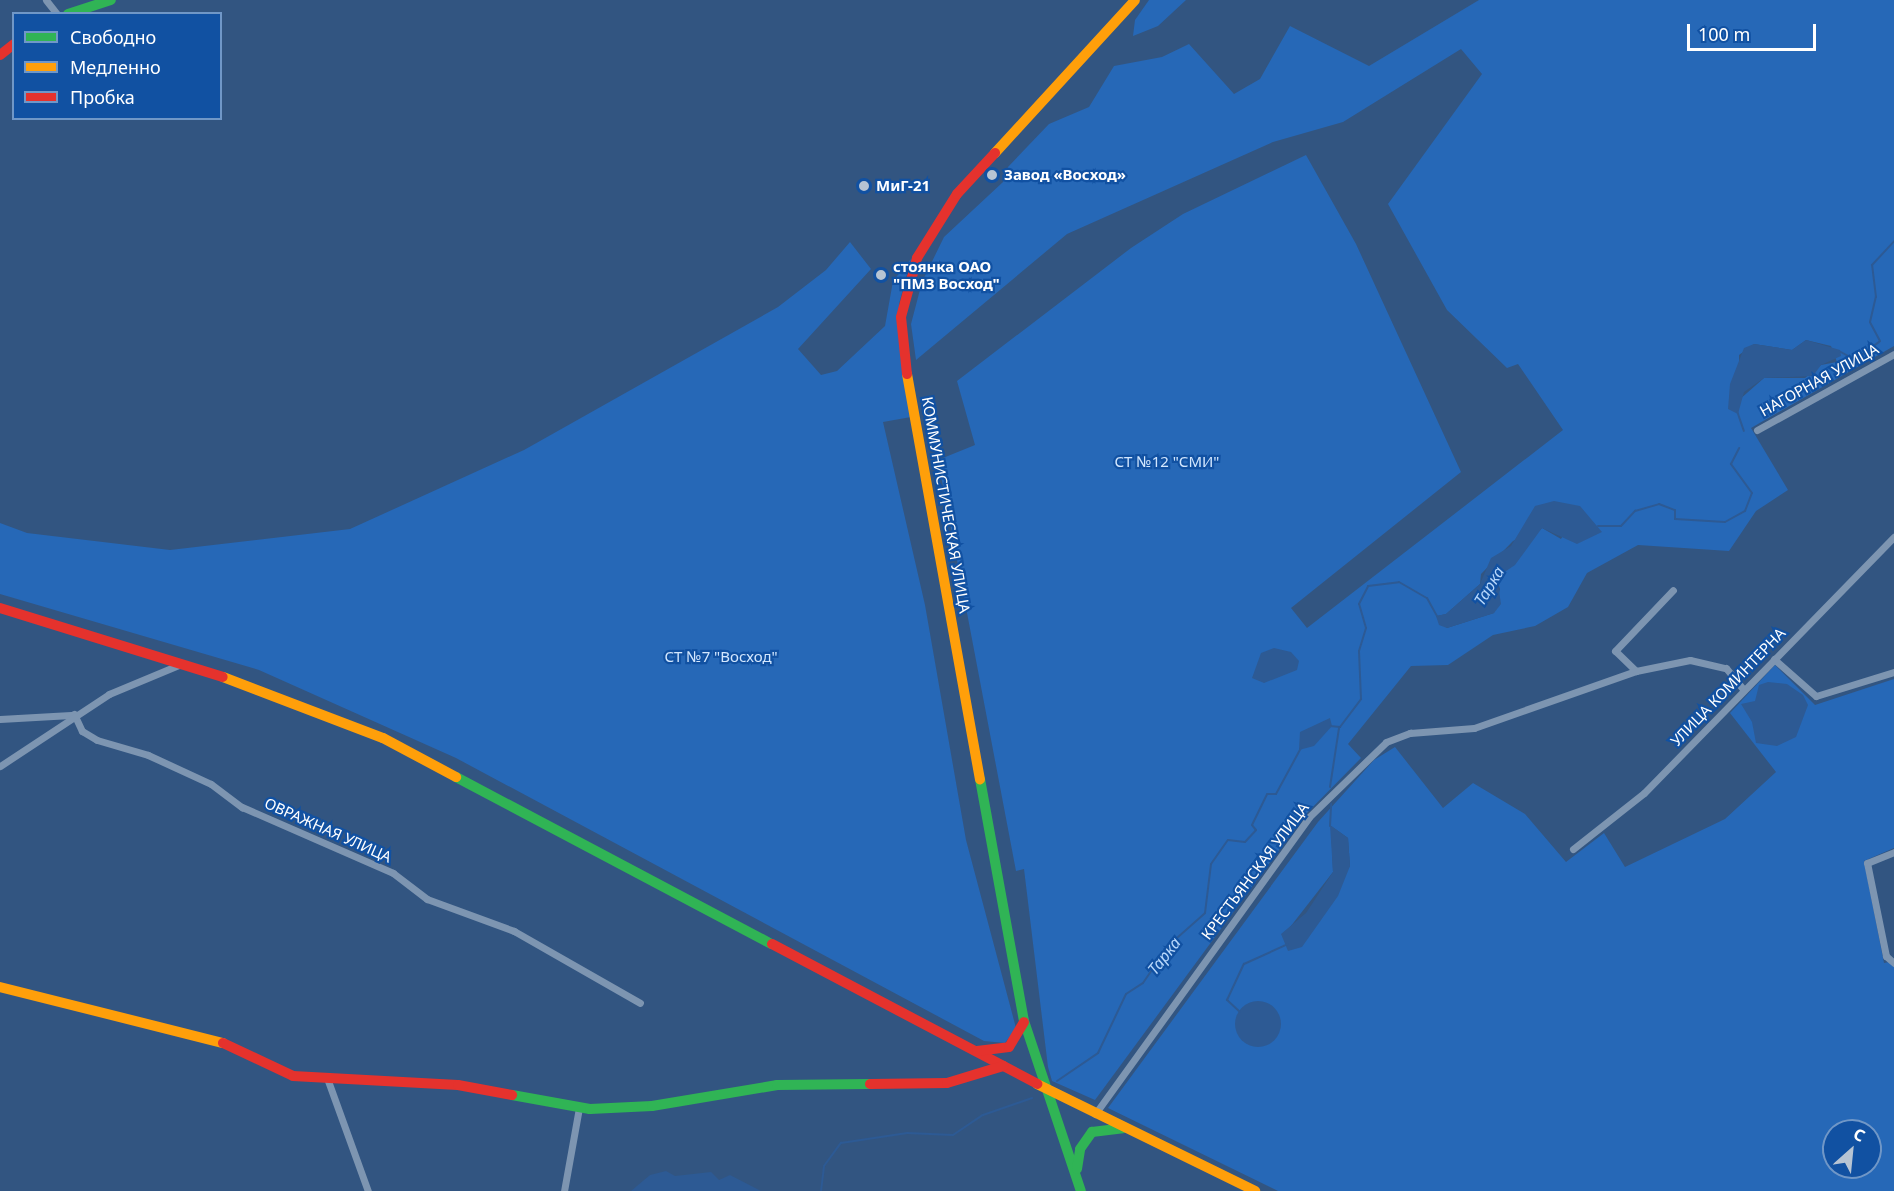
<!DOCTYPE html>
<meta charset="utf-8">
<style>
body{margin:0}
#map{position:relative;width:1894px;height:1191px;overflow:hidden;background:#325581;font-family:"Noto Sans",sans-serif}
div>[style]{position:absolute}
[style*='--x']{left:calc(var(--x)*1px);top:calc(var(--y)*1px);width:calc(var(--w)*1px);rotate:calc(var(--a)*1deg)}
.green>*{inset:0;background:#2668b7}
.water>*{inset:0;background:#2d5a94}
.round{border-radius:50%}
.stream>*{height:2px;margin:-1px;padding:0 1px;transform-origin:1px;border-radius:1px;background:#2d5a94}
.street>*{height:7px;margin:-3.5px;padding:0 3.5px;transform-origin:3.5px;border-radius:3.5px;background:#7d95b1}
.fast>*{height:10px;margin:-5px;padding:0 5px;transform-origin:5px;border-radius:5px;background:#30b455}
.slow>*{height:10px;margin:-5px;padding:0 5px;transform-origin:5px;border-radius:5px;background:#ff9f0a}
.jam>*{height:10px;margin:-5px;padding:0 5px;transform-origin:5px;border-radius:5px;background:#e5322d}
.dots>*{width:16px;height:16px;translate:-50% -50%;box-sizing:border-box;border:3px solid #1151a2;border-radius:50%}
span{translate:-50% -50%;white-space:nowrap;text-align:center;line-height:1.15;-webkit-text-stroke:4.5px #1151a2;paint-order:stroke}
.poi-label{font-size:15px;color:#fff;font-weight:700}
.left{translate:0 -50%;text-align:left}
.street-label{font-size:15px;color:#fff}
.park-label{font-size:15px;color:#d3e7fe}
.water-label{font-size:16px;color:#b7d7fb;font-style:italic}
.legend{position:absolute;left:12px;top:12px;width:210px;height:108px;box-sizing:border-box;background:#1151a2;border:2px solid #7097c7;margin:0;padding:8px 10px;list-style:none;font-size:18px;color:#fff}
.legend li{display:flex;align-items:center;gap:12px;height:30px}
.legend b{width:30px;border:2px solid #7097c7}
.north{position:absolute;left:1822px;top:1119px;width:60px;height:60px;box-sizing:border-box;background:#1151a2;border:2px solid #7097c7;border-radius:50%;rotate:27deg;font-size:16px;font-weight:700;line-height:24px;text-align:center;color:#fff}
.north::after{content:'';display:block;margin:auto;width:21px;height:27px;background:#b7c4d3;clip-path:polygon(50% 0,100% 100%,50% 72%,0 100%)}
.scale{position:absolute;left:1687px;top:24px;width:129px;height:27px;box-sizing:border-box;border:3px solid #fff;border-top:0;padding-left:8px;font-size:18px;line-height:21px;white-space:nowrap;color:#fff;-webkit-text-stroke:4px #1151a2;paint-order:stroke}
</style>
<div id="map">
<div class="green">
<div style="clip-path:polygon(1149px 0,1186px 0,1158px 26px,1133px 36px,1135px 20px)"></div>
<div style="clip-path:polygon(evenodd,1479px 0,1894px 0,1894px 346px,1751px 428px,1788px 490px,1756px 511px,1729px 551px,1638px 545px,1587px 573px,1568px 607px,1535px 626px,1493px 635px,1448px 665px,1411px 666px,1348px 744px,1361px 758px,1304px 816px,1095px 1100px,1052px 1081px,1048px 1067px,1024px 869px,1016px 871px,938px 460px,975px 445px,957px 381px,1131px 248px,1183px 214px,1306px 155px,1356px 244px,1461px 472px,1291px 608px,1307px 628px,1563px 430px,1518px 364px,1507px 368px,1447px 310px,1388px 204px,1482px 74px,1461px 49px,1343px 122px,1273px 142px,1067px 234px,916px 360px,911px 324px,922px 282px,944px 237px,1003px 182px,1008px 167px,1049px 124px,1089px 107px,1114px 66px,1162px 57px,1189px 44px,1234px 94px,1260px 79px,1290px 26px,1369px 66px,1479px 0,1806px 340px,1831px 346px,1837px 362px,1821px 365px,1805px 378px,1764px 378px,1739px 400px,1739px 355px,1754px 344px,1792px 350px,1806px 340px,1479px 0,1580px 506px,1561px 539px,1542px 528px,1503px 568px,1496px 577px,1500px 589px,1494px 613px,1447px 628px,1437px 616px,1446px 614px,1480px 584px,1481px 574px,1513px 541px,1580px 506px)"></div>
<div style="clip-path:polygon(850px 242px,871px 269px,798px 349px,821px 375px,837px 371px,885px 326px,893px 281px,911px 259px,899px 304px,911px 417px,883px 422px,925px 605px,966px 840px,1016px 1028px,1005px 1043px,984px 1041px,456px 758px,259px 670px,0 594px,0 523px,27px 533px,170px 550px,350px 529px,524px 450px,778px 307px,826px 270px)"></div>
<div style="clip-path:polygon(evenodd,1775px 665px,1815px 705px,1894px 679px,1894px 848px,1864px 861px,1884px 963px,1894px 961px,1894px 1191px,1278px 1191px,1108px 1108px,1318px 822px,1374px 760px,1395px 747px,1443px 808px,1473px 783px,1525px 814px,1566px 862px,1604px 833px,1625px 867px,1725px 819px,1776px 772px,1730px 713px,1775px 665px,1331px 826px,1348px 838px,1350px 866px,1288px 950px,1287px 931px,1333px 872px,1331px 826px,1775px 665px,1834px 1131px,1870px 1131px,1870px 1167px,1834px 1167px,1834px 1131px)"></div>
</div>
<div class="water">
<div style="clip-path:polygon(1806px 340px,1840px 350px,1841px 356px,1821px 365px,1813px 376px,1764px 378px,1744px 392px,1738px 414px,1728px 409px,1730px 384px,1744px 348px,1754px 344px,1792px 350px)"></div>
<div style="clip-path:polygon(1554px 501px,1580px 506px,1602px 532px,1577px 544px,1542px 528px,1515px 565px,1497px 577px,1501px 604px,1494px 613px,1447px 628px,1439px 625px,1436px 616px,1446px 614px,1480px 584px,1491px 558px,1511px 546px,1535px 506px)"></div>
<div style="clip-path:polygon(1274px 648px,1291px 652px,1299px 661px,1297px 670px,1264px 683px,1252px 678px,1261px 653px)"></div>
<div style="clip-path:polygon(1768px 682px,1787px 684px,1803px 695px,1808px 705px,1796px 737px,1777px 746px,1756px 743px,1752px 722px,1741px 704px,1755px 701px,1759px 685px)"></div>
<div style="clip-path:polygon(1330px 718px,1332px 726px,1314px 746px,1299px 750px,1300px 732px)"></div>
<div style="clip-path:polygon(1330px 825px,1348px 838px,1350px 866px,1338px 896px,1302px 947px,1288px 951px,1281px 934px,1306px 913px,1333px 872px)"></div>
<div class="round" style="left:1235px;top:1001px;width:46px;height:46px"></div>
<div style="clip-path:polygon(666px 1171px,675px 1176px,711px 1172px,719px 1180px,730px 1175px,761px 1191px,631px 1191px,650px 1175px)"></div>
</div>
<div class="stream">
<div style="--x:1839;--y:351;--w:18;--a:29"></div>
<div style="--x:1855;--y:360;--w:31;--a:-37"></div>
<div style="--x:1880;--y:341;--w:21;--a:-118"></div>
<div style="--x:1870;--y:322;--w:26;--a:-77"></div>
<div style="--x:1876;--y:297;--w:32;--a:-97"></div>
<div style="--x:1872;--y:265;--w:33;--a:-47"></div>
<div style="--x:1737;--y:411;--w:21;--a:71"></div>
<div style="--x:1598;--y:526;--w:23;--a:0"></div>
<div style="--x:1621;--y:526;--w:21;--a:-47"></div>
<div style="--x:1635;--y:511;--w:25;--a:-16"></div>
<div style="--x:1659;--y:504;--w:17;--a:21"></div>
<div style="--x:1675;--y:510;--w:9;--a:90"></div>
<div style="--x:1675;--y:519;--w:50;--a:3.4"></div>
<div style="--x:1725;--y:522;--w:23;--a:-29"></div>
<div style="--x:1745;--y:511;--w:19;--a:-69"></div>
<div style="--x:1752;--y:493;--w:36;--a:-126"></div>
<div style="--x:1731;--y:464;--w:18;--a:-63"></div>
<div style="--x:1330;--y:726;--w:10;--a:6"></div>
<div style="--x:1340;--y:727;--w:35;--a:-53"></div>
<div style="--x:1361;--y:699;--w:48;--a:-92.4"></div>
<div style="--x:1359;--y:651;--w:24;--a:-73"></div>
<div style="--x:1366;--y:628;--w:25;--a:-106"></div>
<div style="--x:1359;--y:604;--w:20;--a:-63"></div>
<div style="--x:1368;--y:586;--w:31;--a:-7"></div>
<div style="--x:1399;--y:582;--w:32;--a:30"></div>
<div style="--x:1427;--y:598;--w:21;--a:61"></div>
<div style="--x:1330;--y:787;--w:60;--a:-81.3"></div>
<div style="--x:1330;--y:826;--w:22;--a:-87"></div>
<div style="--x:1240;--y:1012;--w:18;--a:-137"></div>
<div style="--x:1227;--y:1000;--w:40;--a:-65"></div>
<div style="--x:1244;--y:964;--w:48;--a:-24.4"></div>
<div style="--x:1057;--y:1081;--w:50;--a:-34.3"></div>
<div style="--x:1098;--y:1053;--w:65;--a:-64.6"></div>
<div style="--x:1126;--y:994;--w:20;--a:-33"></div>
<div style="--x:1143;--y:983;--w:46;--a:-55.6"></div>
<div style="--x:1169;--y:945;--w:48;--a:-41.6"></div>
<div style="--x:1205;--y:913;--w:49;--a:-83"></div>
<div style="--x:1211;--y:864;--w:29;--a:-55"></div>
<div style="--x:1228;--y:840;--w:17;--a:7"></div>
<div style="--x:1245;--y:842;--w:16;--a:-47"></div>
<div style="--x:1256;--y:830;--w:6;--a:-129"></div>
<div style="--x:1252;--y:825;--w:34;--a:-64"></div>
<div style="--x:1267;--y:794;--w:9;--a:0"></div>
<div style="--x:1276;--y:794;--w:52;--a:-61.5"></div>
<div style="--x:821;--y:1191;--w:25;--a:-83"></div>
<div style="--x:824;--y:1166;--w:29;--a:-54"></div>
<div style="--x:841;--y:1143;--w:67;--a:-8.6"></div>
<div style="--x:907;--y:1133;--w:46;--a:2.5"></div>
<div style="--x:953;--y:1135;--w:36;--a:-34"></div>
<div style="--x:983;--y:1115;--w:52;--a:-19.1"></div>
</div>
<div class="street">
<div style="--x:46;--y:0;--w:18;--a:52"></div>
<div style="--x:1757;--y:430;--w:157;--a:-29"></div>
<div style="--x:1774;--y:659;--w:56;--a:41.4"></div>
<div style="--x:1816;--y:696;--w:82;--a:-17.1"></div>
<div style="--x:1636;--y:671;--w:29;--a:-136"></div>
<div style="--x:1615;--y:651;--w:84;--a:-46.4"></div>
<div style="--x:74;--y:714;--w:19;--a:65"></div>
<div style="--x:82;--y:731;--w:17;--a:31"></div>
<div style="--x:97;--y:740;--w:53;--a:16.4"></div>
<div style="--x:148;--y:755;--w:69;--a:24.7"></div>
<div style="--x:211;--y:784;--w:39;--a:37"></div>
<div style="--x:242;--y:807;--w:165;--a:23.6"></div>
<div style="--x:393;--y:873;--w:43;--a:37.4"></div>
<div style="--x:427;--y:899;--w:93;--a:20.2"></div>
<div style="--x:514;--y:931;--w:145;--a:29.7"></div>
<div style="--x:0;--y:719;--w:71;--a:-3.2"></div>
<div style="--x:0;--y:766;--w:131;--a:-33.4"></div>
<div style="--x:109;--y:694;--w:78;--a:-22.6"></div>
<div style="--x:1573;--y:849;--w:90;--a:-38.3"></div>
<div style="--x:1644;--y:793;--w:358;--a:-45.7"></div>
<div style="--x:1886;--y:956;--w:95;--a:-101.5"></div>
<div style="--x:1867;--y:863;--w:29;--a:-22"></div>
<div style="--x:1886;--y:956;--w:11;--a:41"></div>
<div style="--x:327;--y:1078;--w:120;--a:70.1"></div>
<div style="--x:1095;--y:1114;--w:366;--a:-54.2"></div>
<div style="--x:1309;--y:817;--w:107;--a:-44.2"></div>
<div style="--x:1386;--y:742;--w:26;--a:-21"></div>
<div style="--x:1410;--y:733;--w:64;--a:-4.5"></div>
<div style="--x:1474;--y:728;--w:172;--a:-19.4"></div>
<div style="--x:1636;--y:671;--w:55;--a:-11.5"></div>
<div style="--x:1690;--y:660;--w:37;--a:13"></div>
<div style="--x:1726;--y:668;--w:28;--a:51"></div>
<div style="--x:564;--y:1191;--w:84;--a:-79.8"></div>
</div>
<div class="fast">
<div style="--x:68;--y:14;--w:45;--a:-18"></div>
<div style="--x:456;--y:777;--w:357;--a:27.9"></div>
<div style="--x:980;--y:779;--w:246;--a:79.7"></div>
<div style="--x:1024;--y:1021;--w:179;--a:71.5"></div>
<div style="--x:512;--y:1095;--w:79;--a:10.2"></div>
<div style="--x:590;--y:1109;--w:62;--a:-2.8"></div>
<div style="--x:652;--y:1106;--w:127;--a:-9.5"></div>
<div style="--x:777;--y:1085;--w:93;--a:-0.6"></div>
<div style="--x:1077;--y:1169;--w:20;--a:-81"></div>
<div style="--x:1080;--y:1149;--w:21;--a:-55"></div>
<div style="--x:1092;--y:1132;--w:31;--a:-7"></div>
</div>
<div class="slow">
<div style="--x:995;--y:153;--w:207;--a:-47.5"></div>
<div style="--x:907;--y:374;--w:412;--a:79.8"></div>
<div style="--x:223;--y:677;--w:171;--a:20.9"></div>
<div style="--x:383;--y:738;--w:83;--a:28.1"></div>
<div style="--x:0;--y:987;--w:230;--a:14.1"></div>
<div style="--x:1037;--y:1084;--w:243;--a:26.1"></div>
</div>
<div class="jam">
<div style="--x:0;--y:55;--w:18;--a:-38"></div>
<div style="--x:907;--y:374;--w:57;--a:-96"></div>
<div style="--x:901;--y:317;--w:61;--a:-74.8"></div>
<div style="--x:917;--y:258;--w:75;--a:-58"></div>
<div style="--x:957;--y:194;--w:56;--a:-47.2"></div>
<div style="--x:0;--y:608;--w:233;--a:17.2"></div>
<div style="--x:772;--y:944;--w:300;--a:27.8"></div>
<div style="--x:223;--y:1043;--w:77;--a:25.2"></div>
<div style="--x:293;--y:1076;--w:165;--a:3.1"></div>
<div style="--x:458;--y:1085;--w:55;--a:10.5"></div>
<div style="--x:977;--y:1051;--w:32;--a:-7"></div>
<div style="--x:1009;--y:1047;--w:29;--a:-59"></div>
<div style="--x:870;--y:1084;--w:77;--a:-0.7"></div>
<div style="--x:947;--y:1083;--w:59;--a:-16.9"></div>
</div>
<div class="dots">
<div style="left:992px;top:175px;background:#b7c4d3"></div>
<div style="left:864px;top:186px;background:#b7c4d3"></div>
<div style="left:881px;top:275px;background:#b7c4d3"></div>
</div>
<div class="poi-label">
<span class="left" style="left:1004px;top:175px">Завод «Восход»</span>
<span class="left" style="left:876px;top:186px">МиГ-21</span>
<span class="left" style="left:893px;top:275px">стоянка ОАО<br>"ПМЗ Восход"</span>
</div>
<div class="street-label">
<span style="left:1819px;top:380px;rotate:-29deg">НАГОРНАЯ УЛИЦА</span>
<span style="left:946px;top:505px;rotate:80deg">КОММУНИСТИЧЕСКАЯ УЛИЦА</span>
<span style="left:1728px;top:687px;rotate:-46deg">УЛИЦА КОМИНТЕРНА</span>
<span style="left:328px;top:830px;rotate:24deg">ОВРАЖНАЯ УЛИЦА</span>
<span style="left:1255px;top:871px;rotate:-53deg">КРЕСТЬЯНСКАЯ УЛИЦА</span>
</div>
<div class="park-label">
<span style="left:1167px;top:462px">СТ №12 "СМИ"</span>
<span style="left:721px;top:657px">СТ №7 "Восход"</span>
</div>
<div class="water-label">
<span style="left:1489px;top:586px;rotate:-59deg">Тарка</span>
<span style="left:1164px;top:956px;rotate:-52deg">Тарка</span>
</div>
<ul class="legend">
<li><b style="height:8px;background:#30b455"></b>Свободно</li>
<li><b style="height:8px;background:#ff9f0a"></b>Медленно</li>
<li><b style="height:8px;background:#e5322d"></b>Пробка</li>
</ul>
<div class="north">С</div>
<div class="scale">100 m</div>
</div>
